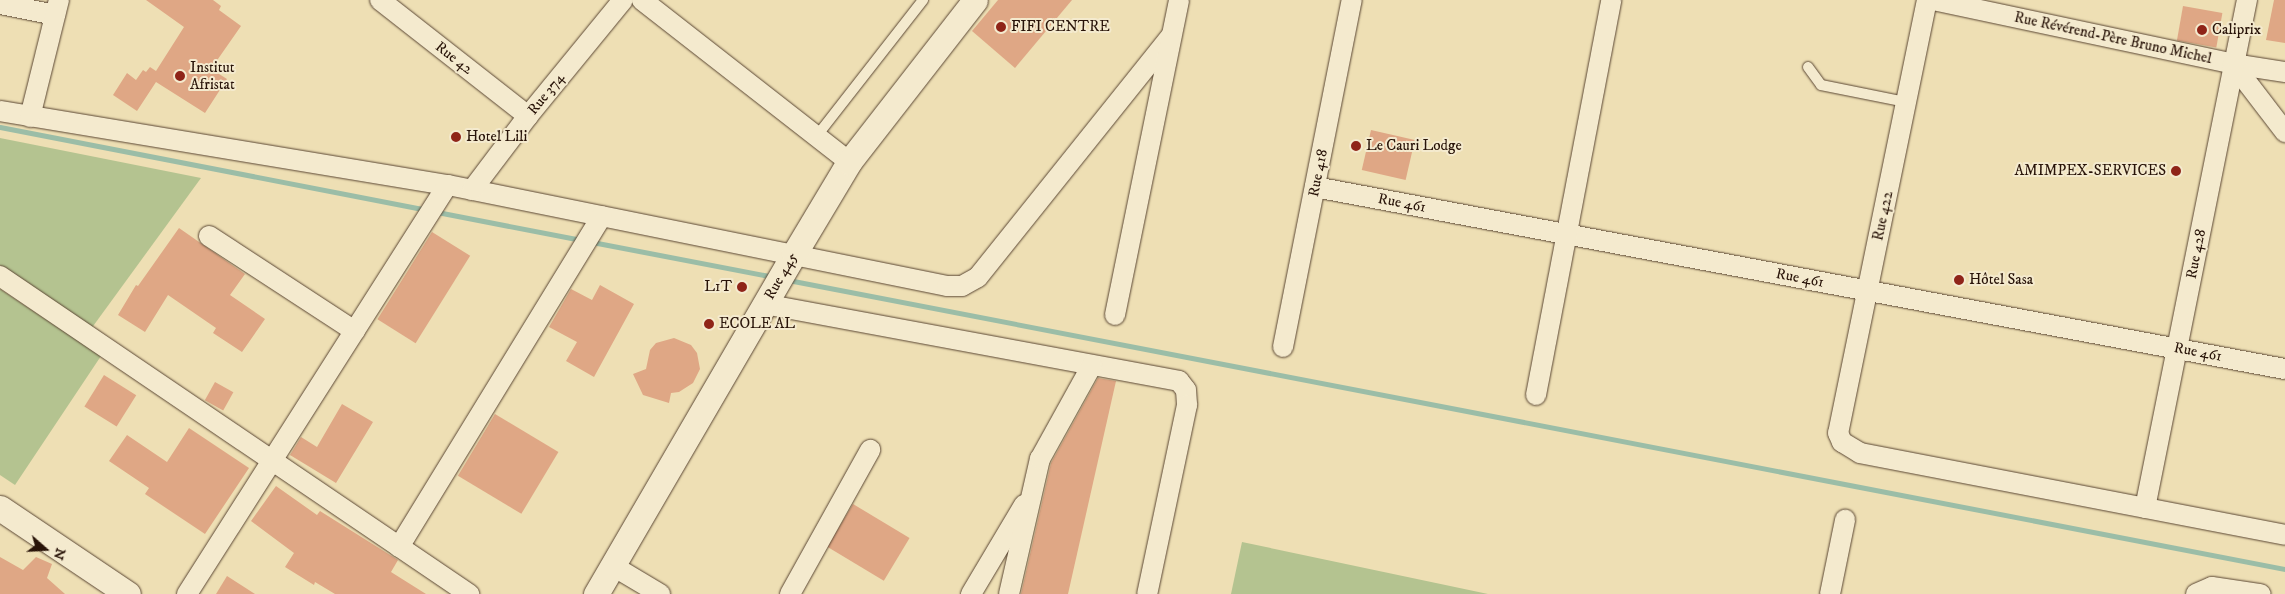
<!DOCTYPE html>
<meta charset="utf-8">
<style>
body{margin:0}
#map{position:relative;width:2285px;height:594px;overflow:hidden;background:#eedfb4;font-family:"IM FELL DW Pica",serif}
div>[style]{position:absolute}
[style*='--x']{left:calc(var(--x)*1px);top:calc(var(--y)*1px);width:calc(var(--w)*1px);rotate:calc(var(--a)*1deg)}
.green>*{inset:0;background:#b4c390}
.stream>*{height:5px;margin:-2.5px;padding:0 2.5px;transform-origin:2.5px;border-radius:2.5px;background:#9bbda7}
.building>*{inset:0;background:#dfa785;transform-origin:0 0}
.roads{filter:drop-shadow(0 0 1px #5a4633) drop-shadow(0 0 1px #5a4633)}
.service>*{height:10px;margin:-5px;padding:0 5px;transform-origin:5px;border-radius:5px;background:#f4eace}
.minor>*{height:20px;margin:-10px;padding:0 10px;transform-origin:10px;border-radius:10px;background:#f4eace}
.tertiary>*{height:25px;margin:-12.5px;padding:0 12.5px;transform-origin:12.5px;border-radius:12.5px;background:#f4eace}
.dots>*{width:14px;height:14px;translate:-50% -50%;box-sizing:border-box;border:2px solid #f4eace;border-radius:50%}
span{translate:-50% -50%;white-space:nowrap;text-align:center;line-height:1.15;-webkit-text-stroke:4px #f4eace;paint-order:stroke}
.poi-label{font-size:15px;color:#281308}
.left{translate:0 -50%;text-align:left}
.right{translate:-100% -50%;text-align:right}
.street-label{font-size:15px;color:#281308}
.north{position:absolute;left:20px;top:524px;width:50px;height:50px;-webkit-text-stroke:4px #f4eace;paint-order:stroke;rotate:109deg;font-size:14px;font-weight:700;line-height:20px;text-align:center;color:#281308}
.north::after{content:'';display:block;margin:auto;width:18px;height:22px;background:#281308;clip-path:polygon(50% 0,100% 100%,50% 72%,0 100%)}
</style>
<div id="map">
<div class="green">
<div style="clip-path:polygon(0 138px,201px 178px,91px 329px,0 265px)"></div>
<div style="clip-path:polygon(0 289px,101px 356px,15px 485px,0 475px)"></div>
<div style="clip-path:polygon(1242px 542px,1488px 594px,1231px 594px)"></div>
</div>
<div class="stream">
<div style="--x:0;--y:127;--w:434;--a:11"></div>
<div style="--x:437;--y:212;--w:147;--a:11"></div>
<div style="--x:592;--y:242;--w:184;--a:10.9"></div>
<div style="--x:788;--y:280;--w:1525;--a:10.93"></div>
</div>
<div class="building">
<div style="clip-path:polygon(146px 0,213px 0,221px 6px,219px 10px,241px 26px,211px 69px,227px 79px,205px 113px,156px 82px,137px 111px,113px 95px,127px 73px,136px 80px,143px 70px,146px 72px,150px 67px,156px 71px,184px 27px)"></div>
<div style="clip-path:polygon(998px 0,1072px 0,1015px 68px,972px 31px)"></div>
<div style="clip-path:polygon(2274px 0,2285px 0,2285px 43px,2266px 40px)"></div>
<div style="left:2183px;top:6px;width:40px;height:35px;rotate:10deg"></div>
<div style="left:1371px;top:130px;width:45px;height:41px;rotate:13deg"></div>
<div style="clip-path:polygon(179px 228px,245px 274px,230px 295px,265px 319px,242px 352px,213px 333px,216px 328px,168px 295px,145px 332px,118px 315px,136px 285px,138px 286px)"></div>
<div style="left:432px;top:232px;width:45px;height:103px;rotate:32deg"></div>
<div style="clip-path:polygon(600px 285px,634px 304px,594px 377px,566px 361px,577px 342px,549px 327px,571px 289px,592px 300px)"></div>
<div style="clip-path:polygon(674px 338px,691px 345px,697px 353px,700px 369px,693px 383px,679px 392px,671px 393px,669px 403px,643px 395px,633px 374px,646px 369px,650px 350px,656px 343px)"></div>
<div style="left:104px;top:375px;width:38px;height:37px;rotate:32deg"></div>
<div style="clip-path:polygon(1098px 378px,1116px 381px,1068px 594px,1021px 594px,1051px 463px)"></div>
<div style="left:215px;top:382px;width:21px;height:21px;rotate:29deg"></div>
<div style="clip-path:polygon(342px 404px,373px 422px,336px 483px,290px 455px,301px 437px,317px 447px)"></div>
<div style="left:495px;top:414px;width:74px;height:72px;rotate:31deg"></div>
<div style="clip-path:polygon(189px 428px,249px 468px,205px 534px,145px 494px,149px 488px,109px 461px,127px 435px,167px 462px)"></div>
<div style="clip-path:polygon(276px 486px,317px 515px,320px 511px,398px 560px,391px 572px,426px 594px,335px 594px,315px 582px,314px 585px,285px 567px,294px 553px,251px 521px)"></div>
<div style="left:853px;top:504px;width:66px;height:50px;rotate:31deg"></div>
<div style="clip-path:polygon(0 557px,23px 570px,36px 557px,52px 564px,47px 578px,65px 594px,0 594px)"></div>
<div style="clip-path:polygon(227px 576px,255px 594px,216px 594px)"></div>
</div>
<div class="roads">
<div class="service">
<div style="--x:1808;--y:67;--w:22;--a:54"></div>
<div style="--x:1821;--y:85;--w:87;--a:11.3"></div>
<div style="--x:816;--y:137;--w:174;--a:-52"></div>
</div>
<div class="minor">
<div style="--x:380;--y:0;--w:188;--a:38.1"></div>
<div style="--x:642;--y:0;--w:263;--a:38"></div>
<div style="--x:1927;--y:0;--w:442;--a:101.6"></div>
<div style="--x:1838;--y:433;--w:10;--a:66"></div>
<div style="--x:1842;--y:442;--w:21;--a:31"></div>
<div style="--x:1860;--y:453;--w:433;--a:10.9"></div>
<div style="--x:1933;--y:0;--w:307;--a:12"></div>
<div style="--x:2233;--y:64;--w:53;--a:8.7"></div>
<div style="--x:0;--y:4;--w:56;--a:11.3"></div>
<div style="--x:2233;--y:64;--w:86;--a:52.6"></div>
<div style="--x:0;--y:111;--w:454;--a:9.4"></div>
<div style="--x:448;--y:185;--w:509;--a:11.44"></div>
<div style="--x:947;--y:286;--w:15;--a:0"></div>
<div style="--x:962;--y:286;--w:18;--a:-29"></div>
<div style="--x:978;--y:277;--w:309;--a:-51.3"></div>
<div style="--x:30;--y:117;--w:121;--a:-76.1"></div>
<div style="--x:1315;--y:187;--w:987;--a:10.63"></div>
<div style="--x:472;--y:190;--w:93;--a:-52.9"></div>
<div style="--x:528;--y:116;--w:150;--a:-50.7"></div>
<div style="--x:209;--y:236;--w:174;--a:33.1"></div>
<div style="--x:0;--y:276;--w:567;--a:34.14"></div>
<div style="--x:764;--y:304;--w:422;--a:10.5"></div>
<div style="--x:1179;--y:381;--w:11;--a:52"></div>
<div style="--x:1186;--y:390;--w:15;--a:86"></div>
<div style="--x:1187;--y:405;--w:193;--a:101.9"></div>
<div style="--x:1115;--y:315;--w:321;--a:-78.5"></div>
<div style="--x:1283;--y:347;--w:354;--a:-78.8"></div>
<div style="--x:1536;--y:395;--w:402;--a:-79.2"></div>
<div style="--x:2145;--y:508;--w:518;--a:-78.65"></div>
<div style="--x:399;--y:547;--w:388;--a:-58.5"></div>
<div style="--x:613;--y:566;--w:55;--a:30.8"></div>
<div style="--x:187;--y:594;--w:485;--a:-57.5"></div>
<div style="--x:790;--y:594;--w:165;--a:-60.9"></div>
<div style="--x:971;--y:594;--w:104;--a:-59.2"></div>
<div style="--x:1009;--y:594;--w:139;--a:-77.1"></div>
<div style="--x:1040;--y:459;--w:107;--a:-61"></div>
<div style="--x:1830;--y:594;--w:76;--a:-78.5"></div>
<div style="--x:2196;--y:594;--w:17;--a:-24"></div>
<div style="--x:2212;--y:587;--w:49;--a:8.3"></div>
</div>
<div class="tertiary">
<div style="--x:0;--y:508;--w:154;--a:33.9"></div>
<div style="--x:596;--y:594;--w:393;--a:-59.8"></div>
<div style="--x:794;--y:254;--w:107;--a:-59.1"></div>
<div style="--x:849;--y:162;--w:205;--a:-52.1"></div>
</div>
</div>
<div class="dots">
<div style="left:1001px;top:27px;background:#8f2418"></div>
<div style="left:2202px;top:30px;background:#8f2418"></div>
<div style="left:180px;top:76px;background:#8f2418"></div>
<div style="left:456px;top:137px;background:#8f2418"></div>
<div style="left:1356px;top:146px;background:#8f2418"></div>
<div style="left:2176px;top:171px;background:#8f2418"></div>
<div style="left:1959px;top:280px;background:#8f2418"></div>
<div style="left:742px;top:287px;background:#8f2418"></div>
<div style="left:709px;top:324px;background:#8f2418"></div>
</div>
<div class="poi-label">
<span class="left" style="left:1011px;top:27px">FIFI CENTRE</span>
<span class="left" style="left:2212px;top:30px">Caliprix</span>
<span class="left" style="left:190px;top:76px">Institut<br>Afristat</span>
<span class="left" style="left:466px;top:137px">Hotel Lili</span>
<span class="left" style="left:1366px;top:146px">Le Cauri Lodge</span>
<span class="right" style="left:2166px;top:171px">AMIMPEX-SERVICES</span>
<span class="left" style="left:1969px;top:280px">Hôtel Sasa</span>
<span class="right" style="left:732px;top:287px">L1T</span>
<span class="left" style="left:719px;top:324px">ECOLE AL</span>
</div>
<div class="street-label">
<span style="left:2113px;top:38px;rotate:12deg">Rue Révérend-Père Bruno Michel</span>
<span style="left:454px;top:58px;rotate:38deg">Rue 42</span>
<span style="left:546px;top:94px;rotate:-51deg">Rue 374</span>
<span style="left:1318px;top:173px;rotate:-79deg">Rue 418</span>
<span style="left:1402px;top:203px;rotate:11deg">Rue 461</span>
<span style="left:1883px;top:216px;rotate:-78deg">Rue 422</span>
<span style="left:2196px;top:254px;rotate:-79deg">Rue 428</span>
<span style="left:781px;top:276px;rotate:-60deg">Rue 445</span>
<span style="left:1800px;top:278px;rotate:11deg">Rue 461</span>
<span style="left:2198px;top:352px;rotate:11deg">Rue 461</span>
</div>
<div class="north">N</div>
</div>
